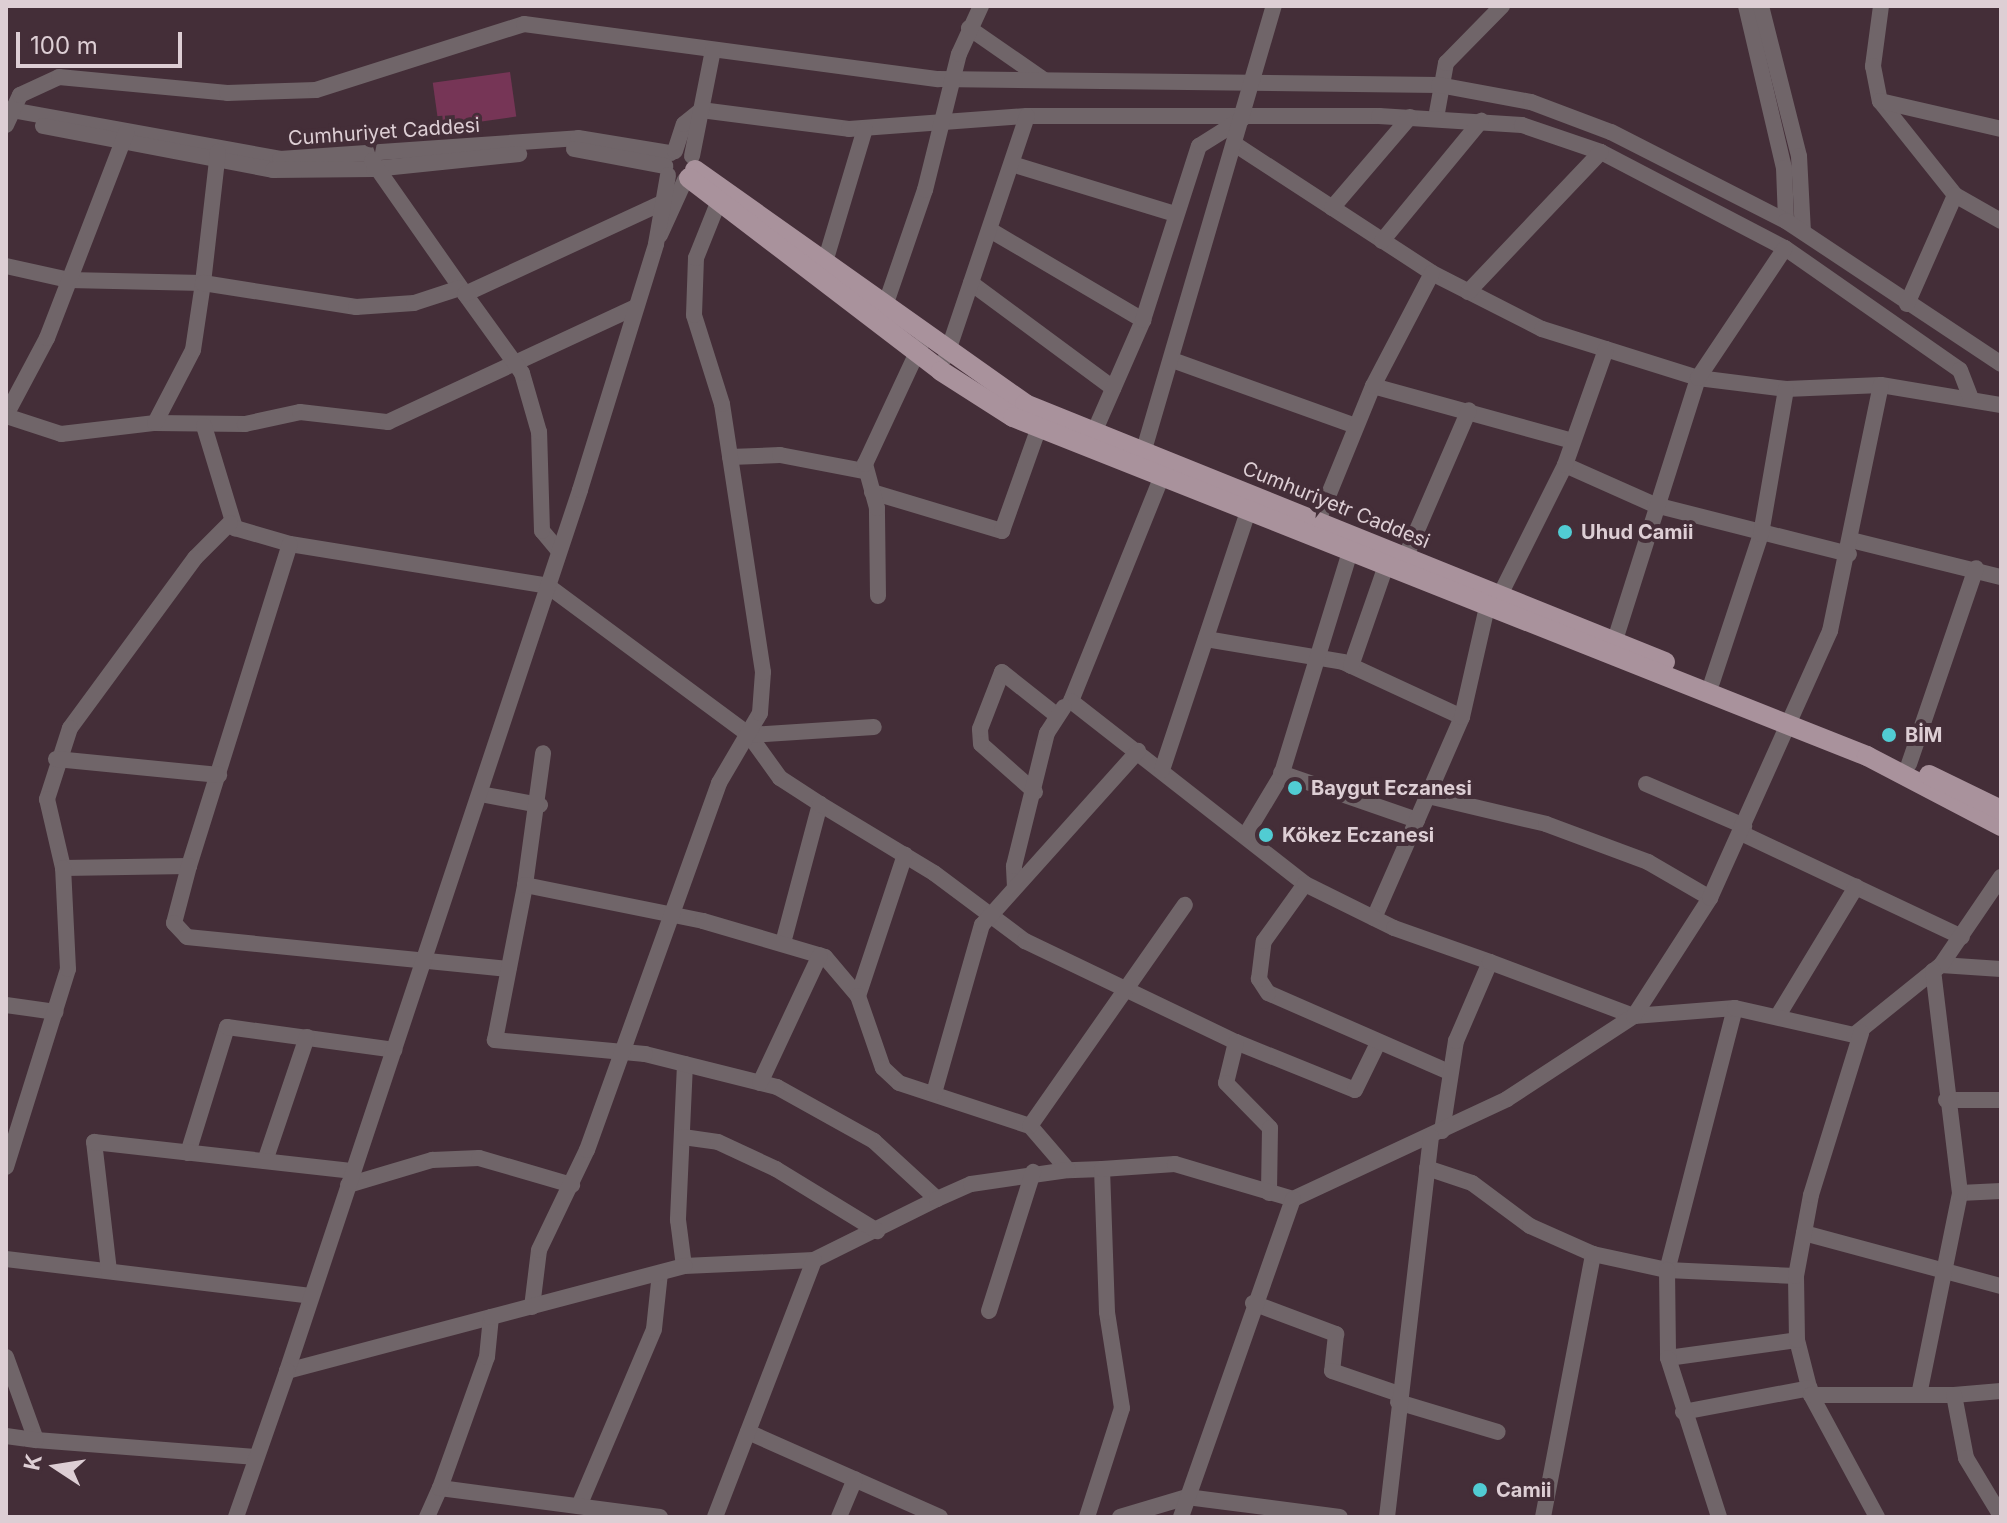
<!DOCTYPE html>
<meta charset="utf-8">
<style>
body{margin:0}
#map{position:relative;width:2007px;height:1523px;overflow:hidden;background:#442e38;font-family:Inter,sans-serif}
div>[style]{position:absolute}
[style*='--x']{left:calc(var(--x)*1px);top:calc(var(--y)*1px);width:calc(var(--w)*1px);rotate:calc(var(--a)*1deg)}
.green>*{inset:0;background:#763556;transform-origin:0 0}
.minor>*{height:16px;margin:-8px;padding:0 8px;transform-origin:8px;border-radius:8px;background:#706569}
.major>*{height:20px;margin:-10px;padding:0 10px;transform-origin:10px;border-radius:10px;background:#a9929c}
.dots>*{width:22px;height:22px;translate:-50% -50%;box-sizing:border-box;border:4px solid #442e38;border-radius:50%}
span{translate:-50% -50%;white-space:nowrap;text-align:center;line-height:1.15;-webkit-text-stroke:8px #442e38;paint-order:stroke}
.street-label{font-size:20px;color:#ddced4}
.poi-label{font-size:20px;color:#ddced4;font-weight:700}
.left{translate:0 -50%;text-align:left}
.frame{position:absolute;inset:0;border:8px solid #ddced4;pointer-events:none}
.north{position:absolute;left:16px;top:1427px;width:80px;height:80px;-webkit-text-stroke:6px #442e38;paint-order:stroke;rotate:282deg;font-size:22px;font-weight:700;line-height:32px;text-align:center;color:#ddced4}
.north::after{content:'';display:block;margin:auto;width:28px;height:36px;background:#ddced4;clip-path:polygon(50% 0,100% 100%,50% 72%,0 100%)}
.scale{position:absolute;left:16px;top:32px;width:166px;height:36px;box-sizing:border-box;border:4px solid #ddced4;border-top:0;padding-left:10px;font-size:24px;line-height:28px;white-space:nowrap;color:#ddced4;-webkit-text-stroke:6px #442e38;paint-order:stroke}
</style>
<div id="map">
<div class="green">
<div style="left:510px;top:72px;width:45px;height:78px;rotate:82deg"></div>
</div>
<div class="minor">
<div style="--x:1746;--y:6;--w:166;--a:76.8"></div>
<div style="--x:1784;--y:168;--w:53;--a:87.8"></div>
<div style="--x:1761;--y:6;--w:155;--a:75.8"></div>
<div style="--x:1799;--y:156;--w:76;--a:87"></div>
<div style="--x:1881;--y:6;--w:61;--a:97.6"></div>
<div style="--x:1873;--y:66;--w:36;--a:79"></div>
<div style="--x:1880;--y:101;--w:120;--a:51.4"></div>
<div style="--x:1955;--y:195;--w:53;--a:29.5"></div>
<div style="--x:969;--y:28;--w:91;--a:34.7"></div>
<div style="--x:1880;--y:101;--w:124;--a:13"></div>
<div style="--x:6;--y:109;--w:279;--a:10.3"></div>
<div style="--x:280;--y:159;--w:299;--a:-4"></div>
<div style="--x:578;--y:138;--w:94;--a:9.2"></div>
<div style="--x:1436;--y:118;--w:56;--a:-79.7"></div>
<div style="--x:1446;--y:63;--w:80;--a:-45.5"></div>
<div style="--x:6;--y:125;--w:33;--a:-65"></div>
<div style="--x:20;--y:95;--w:43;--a:-24.8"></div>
<div style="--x:59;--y:77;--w:169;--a:5.4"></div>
<div style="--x:227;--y:93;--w:89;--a:-1.9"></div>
<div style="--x:316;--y:90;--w:218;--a:-17.6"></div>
<div style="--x:524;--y:24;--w:418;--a:7.6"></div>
<div style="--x:938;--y:79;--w:501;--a:0.69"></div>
<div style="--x:1439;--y:85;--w:94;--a:10.5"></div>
<div style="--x:1531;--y:102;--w:85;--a:20.6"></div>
<div style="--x:1611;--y:132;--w:196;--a:27"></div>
<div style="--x:1786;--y:221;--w:258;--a:33.6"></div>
<div style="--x:43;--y:126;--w:234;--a:10.8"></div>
<div style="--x:273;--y:170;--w:101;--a:-0.6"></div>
<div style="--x:374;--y:169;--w:146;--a:-5.9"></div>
<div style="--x:1236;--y:145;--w:234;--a:33.1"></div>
<div style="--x:1432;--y:273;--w:123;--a:27"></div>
<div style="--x:1542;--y:329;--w:164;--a:17.4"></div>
<div style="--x:1698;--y:378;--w:89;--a:7.1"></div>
<div style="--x:1786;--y:389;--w:95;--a:-2.4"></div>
<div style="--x:1881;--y:385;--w:122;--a:9.5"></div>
<div style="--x:574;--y:149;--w:93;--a:10.6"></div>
<div style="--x:675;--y:151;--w:28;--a:-72"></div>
<div style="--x:684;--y:124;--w:22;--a:-39"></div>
<div style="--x:701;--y:110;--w:149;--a:7.3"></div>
<div style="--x:849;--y:129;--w:178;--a:-4.2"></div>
<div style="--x:1027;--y:116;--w:352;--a:0"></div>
<div style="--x:1379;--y:116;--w:143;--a:3.6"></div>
<div style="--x:1522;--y:125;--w:83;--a:18.9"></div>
<div style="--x:1601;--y:152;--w:208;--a:27.6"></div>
<div style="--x:1785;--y:248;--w:213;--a:34.9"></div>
<div style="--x:1960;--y:370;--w:31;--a:69"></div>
<div style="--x:692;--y:156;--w:108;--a:-78.8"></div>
<div style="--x:372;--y:161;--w:162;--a:55"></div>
<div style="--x:1015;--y:165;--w:167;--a:17"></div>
<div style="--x:1332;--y:208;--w:120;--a:-49.4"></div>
<div style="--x:990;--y:230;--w:178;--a:30.5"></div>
<div style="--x:660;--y:235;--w:60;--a:-65.6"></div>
<div style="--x:1382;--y:241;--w:156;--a:-50.5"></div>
<div style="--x:6;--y:266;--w:65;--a:12.5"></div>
<div style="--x:69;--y:280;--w:134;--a:1.3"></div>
<div style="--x:203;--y:283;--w:132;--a:-83.5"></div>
<div style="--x:822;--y:272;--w:149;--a:-73.3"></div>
<div style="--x:971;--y:283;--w:177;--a:36.5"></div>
<div style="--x:1468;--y:292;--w:193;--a:-46.5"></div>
<div style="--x:1907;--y:304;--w:119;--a:-66.2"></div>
<div style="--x:885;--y:306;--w:123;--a:-71"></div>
<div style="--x:925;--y:190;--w:140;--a:-76"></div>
<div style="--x:959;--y:54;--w:53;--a:-65.4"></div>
<div style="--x:946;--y:357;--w:254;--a:-71.4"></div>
<div style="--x:1175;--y:361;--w:192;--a:19.8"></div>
<div style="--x:1373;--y:386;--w:207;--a:15.4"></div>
<div style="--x:6;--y:415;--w:87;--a:-62"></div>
<div style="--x:47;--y:338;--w:220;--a:-68.9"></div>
<div style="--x:6;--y:416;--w:58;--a:18.1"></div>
<div style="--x:61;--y:434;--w:95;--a:-6.7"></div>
<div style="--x:155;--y:423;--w:90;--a:0.6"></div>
<div style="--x:245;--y:424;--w:56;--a:-12.3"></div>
<div style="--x:300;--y:412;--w:89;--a:6.5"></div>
<div style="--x:388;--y:422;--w:273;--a:-24.9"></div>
<div style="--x:155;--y:423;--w:82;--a:-62.5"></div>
<div style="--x:193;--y:350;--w:68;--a:-81.5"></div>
<div style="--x:203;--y:283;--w:155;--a:8.9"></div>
<div style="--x:356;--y:307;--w:58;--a:-3.9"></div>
<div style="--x:414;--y:303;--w:48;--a:-18.1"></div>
<div style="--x:204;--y:426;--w:107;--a:73.1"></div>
<div style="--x:235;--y:528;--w:57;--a:16.2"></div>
<div style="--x:290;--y:544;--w:261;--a:9.2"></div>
<div style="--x:548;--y:586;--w:250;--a:36.5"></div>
<div style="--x:749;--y:735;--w:53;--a:54.2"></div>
<div style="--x:780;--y:778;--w:48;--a:33"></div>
<div style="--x:1092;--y:437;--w:128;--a:-66.4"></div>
<div style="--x:1143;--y:320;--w:183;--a:-72.2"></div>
<div style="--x:1199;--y:146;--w:51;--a:-32.1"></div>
<div style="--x:1143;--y:453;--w:466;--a:-73.7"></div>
<div style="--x:730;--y:457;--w:50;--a:-2.3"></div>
<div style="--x:780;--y:455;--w:86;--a:10.8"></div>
<div style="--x:1565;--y:465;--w:98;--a:24"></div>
<div style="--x:1655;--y:505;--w:200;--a:14.2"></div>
<div style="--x:1166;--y:466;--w:253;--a:112"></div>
<div style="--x:1071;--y:701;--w:297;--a:38"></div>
<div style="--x:872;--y:492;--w:136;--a:16.7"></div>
<div style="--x:1002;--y:531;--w:122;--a:-70.4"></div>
<div style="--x:230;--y:523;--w:49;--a:135"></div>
<div style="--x:195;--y:558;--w:211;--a:126.3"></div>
<div style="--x:70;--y:728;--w:75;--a:107.9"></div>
<div style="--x:47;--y:799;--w:71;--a:76.9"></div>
<div style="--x:63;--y:868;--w:126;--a:-0.9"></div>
<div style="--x:189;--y:866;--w:337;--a:-72.6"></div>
<div style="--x:1313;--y:533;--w:159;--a:-67.8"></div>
<div style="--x:1373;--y:386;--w:127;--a:-62.4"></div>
<div style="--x:1851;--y:540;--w:154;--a:13.9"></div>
<div style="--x:559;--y:551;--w:26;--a:-130"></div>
<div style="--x:542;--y:531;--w:99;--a:-91.7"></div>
<div style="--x:539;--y:432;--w:61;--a:-106.1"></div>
<div style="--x:522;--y:373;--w:97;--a:-125.8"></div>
<div style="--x:465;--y:294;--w:215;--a:-24.8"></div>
<div style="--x:1405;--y:558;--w:161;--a:-66.6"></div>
<div style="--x:878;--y:596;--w:88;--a:-90.7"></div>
<div style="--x:877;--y:508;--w:46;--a:-105.3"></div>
<div style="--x:865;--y:464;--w:132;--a:-65"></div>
<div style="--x:1206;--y:639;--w:139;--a:9.5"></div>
<div style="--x:1343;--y:662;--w:131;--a:24.8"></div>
<div style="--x:1615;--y:640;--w:275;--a:-72.4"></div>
<div style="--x:1698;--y:378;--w:156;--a:-56.2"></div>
<div style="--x:1351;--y:666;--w:119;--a:-70.8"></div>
<div style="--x:1712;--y:682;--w:156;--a:-71.7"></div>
<div style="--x:1761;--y:534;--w:147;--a:-80.2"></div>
<div style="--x:749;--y:735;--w:125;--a:-3.7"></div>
<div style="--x:56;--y:759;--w:164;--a:5.6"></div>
<div style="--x:1909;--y:764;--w:207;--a:-71.1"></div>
<div style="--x:1162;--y:770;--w:273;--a:-71.6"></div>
<div style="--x:1281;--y:773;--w:144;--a:19.1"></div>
<div style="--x:1417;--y:820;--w:107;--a:113.7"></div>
<div style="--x:1646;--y:784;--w:107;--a:23.2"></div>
<div style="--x:1035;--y:792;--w:72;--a:-138.4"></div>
<div style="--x:981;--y:744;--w:15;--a:-94"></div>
<div style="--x:980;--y:729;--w:61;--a:-68.9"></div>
<div style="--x:1002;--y:672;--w:68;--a:38.4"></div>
<div style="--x:480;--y:794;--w:61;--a:10.4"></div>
<div style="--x:1428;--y:796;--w:121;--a:13.3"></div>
<div style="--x:1546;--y:824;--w:109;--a:20.4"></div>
<div style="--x:1648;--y:862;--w:72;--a:30.1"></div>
<div style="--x:1417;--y:820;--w:112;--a:-66.4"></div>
<div style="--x:1462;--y:717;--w:113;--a:-77.2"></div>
<div style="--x:1487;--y:607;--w:16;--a:-40"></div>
<div style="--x:1499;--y:597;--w:148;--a:-63.4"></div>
<div style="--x:1565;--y:465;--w:123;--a:-70.5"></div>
<div style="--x:1741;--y:833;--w:244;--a:25.2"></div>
<div style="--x:1245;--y:836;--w:70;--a:-59"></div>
<div style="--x:1281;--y:776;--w:234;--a:-72.9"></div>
<div style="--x:189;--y:866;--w:59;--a:104.7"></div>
<div style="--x:174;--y:923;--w:19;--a:47"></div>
<div style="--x:187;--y:937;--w:323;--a:5.7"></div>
<div style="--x:525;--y:885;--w:133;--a:-82.2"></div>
<div style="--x:1015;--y:887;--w:21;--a:-93"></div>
<div style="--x:1014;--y:866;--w:137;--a:-76.1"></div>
<div style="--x:1047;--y:733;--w:31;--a:-57"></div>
<div style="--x:783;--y:943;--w:144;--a:-75.1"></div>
<div style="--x:820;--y:804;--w:133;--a:31.2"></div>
<div style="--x:934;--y:873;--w:114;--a:36.8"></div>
<div style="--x:1025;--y:941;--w:234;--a:25.6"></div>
<div style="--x:1236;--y:1042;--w:128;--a:22"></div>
<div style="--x:1355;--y:1090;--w:50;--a:-63.9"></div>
<div style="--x:1941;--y:965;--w:60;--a:3.8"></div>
<div style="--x:858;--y:996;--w:149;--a:-71.6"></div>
<div style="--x:6;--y:1005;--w:50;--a:8"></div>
<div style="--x:1735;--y:1008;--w:271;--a:104.5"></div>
<div style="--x:1667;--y:1270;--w:129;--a:2.7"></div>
<div style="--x:1779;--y:1014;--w:149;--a:-58.8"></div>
<div style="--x:1236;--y:1042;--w:42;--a:103.7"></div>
<div style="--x:1226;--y:1083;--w:63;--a:45.6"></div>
<div style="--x:1270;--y:1128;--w:65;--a:90.9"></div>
<div style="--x:685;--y:1064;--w:156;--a:92.6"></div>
<div style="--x:678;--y:1220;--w:46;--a:82.6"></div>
<div style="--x:684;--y:1266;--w:130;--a:-2.6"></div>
<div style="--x:814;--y:1260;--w:137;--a:-26.4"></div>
<div style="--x:937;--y:1199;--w:86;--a:-137.4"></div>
<div style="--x:874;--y:1141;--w:111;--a:-150.9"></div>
<div style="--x:777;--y:1087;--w:136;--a:-166"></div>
<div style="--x:645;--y:1054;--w:151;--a:-174.7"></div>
<div style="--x:495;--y:1040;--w:158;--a:-79"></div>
<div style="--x:525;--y:885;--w:182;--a:11.4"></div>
<div style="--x:703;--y:921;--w:127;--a:16.4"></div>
<div style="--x:825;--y:957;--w:51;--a:49.8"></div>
<div style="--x:858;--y:996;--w:76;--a:70.9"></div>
<div style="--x:883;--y:1068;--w:22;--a:43"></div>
<div style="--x:899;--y:1083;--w:138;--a:18.2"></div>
<div style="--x:1449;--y:1072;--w:197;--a:-156.4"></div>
<div style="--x:1268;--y:993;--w:17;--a:-123"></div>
<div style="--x:1259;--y:979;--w:38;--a:-83"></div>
<div style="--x:1264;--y:941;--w:70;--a:-54.3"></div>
<div style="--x:1305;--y:884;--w:99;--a:26.3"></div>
<div style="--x:1394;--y:928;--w:102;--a:19.5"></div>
<div style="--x:760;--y:1083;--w:141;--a:-64.9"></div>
<div style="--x:934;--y:1093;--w:175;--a:-74.1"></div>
<div style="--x:982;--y:925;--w:234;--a:-48.1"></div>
<div style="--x:1946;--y:1100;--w:55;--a:0"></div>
<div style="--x:1442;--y:1131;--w:91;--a:-81.2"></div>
<div style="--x:1456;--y:1041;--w:86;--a:-66.7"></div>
<div style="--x:1490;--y:962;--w:154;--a:20.6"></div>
<div style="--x:1634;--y:1016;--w:101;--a:-4.5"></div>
<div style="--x:1735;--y:1008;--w:122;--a:12.8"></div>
<div style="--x:1854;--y:1035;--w:112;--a:-38.8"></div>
<div style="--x:1941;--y:965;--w:107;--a:-55.7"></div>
<div style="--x:683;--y:1137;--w:35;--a:8"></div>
<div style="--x:718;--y:1142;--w:64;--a:25"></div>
<div style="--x:776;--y:1169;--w:119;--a:31.5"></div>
<div style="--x:188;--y:1153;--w:132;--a:-72.8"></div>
<div style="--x:227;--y:1027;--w:169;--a:7.8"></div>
<div style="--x:265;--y:1161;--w:131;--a:-71.3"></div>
<div style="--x:6;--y:1167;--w:207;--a:-72.6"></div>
<div style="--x:68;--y:969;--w:101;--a:-92.8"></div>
<div style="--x:1427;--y:1168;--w:47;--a:18.4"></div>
<div style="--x:1472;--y:1183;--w:72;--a:36.6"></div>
<div style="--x:1530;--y:1226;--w:69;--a:24"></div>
<div style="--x:1102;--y:1169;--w:34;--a:178"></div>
<div style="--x:1068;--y:1170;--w:58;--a:-130.8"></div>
<div style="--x:1030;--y:1126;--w:270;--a:-55"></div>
<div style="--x:348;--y:1185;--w:88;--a:-16.6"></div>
<div style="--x:432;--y:1160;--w:47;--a:-2.4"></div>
<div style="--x:479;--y:1158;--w:97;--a:16.2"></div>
<div style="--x:1960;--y:1193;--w:41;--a:-2.8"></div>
<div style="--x:937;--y:1199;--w:37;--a:-24"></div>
<div style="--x:971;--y:1184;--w:98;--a:-8.2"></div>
<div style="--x:1804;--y:1233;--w:204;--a:15.1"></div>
<div style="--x:6;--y:1259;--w:307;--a:6.9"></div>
<div style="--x:109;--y:1271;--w:130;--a:-96.6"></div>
<div style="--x:94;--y:1142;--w:261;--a:6.4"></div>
<div style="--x:1253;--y:1303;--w:89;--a:20.5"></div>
<div style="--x:1336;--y:1334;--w:37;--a:96"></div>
<div style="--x:1332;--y:1371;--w:71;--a:18.9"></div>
<div style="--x:532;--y:1307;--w:57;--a:-83"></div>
<div style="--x:539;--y:1250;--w:111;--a:-64.4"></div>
<div style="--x:587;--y:1150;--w:390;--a:-70.2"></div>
<div style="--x:719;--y:783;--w:81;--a:-59.6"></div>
<div style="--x:760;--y:713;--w:41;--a:-85.8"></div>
<div style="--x:763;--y:672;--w:271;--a:-98.7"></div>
<div style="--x:722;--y:404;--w:93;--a:-107.5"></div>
<div style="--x:694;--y:315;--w:57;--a:-88"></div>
<div style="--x:696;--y:258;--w:59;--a:-68.2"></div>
<div style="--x:989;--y:1311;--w:146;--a:-72.4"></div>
<div style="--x:491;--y:1317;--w:211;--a:165.2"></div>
<div style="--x:287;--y:1371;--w:928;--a:-71.6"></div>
<div style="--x:580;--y:490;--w:257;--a:-72.8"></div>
<div style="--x:656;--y:244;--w:70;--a:-80.1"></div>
<div style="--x:6;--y:1357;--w:88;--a:70.1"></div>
<div style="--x:36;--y:1440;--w:221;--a:4.4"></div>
<div style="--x:1668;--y:1358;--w:130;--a:-7.9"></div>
<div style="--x:1811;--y:1395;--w:57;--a:-104.3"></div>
<div style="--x:1797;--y:1340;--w:64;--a:-90.9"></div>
<div style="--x:1796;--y:1276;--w:82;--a:-79.5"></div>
<div style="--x:1811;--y:1195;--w:170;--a:-72.8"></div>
<div style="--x:1919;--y:1395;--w:206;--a:-78.5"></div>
<div style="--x:1960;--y:1193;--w:224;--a:-96.9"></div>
<div style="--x:1954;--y:1395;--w:47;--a:-4.9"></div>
<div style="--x:1398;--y:1402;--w:104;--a:16.7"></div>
<div style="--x:1683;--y:1412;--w:129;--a:-10.7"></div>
<div style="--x:748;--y:1432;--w:210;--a:23.9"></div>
<div style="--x:6;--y:1436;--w:30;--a:8"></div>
<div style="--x:579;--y:1506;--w:192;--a:-67"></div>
<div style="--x:654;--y:1329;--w:56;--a:-83.9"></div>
<div style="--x:236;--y:1517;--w:155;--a:-70.7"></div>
<div style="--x:427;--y:1517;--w:32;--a:-66"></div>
<div style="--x:660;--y:1517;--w:222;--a:-172.5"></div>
<div style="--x:440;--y:1488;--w:139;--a:-70.3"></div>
<div style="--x:487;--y:1357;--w:40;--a:-84.3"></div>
<div style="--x:491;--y:1317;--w:200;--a:-14.8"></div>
<div style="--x:715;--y:1517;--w:275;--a:-68.9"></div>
<div style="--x:839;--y:1517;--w:41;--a:-67.2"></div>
<div style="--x:1087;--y:1517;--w:114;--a:-72.2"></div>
<div style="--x:1122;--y:1408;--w:97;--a:-98.9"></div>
<div style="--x:1107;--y:1312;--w:143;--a:-92"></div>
<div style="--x:1102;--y:1169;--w:73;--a:-3.9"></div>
<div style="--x:1175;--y:1164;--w:123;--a:16.5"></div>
<div style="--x:1293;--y:1199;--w:236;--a:-25"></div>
<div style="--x:1507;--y:1099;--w:152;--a:-33.2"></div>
<div style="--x:1634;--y:1016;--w:140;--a:-57.2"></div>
<div style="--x:1710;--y:898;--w:293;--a:-65.8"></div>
<div style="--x:1830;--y:631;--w:251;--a:-78.3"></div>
<div style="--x:1120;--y:1517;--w:70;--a:-16.6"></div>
<div style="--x:1187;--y:1497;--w:154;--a:7.4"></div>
<div style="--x:1181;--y:1517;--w:337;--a:-70.6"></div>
<div style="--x:1387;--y:1517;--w:383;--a:-83.4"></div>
<div style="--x:1543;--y:1517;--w:268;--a:-79.2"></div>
<div style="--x:1593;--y:1254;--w:76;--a:12.2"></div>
<div style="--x:1667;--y:1270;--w:88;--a:89.3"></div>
<div style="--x:1668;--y:1358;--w:167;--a:72.2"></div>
<div style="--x:1877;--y:1517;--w:139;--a:-118.4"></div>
<div style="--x:1811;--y:1395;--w:143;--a:0"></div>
<div style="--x:1954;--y:1395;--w:64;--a:79.2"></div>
<div style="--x:1966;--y:1458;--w:68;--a:58.9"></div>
</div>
<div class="major">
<div style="--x:695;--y:170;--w:405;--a:35.3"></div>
<div style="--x:1025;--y:404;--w:690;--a:21.96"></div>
<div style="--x:689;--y:178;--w:317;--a:37.4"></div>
<div style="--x:941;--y:371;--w:85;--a:32.6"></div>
<div style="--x:1013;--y:417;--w:919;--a:21.65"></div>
<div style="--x:1867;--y:756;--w:151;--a:27.6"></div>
<div style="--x:1929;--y:775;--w:80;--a:25.9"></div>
</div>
<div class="dots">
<div style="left:1565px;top:532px;background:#51ccd3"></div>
<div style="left:1889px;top:735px;background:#51ccd3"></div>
<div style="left:1295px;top:788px;background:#51ccd3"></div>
<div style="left:1266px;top:835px;background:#51ccd3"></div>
<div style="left:1480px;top:1490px;background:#51ccd3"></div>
</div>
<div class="street-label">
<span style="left:384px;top:132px;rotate:-4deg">Cumhuriyet Caddesi</span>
<span style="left:1336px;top:505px;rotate:22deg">Cumhuriyetr Caddesi</span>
</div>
<div class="poi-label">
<span class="left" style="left:1581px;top:532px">Uhud Camii</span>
<span class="left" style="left:1905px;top:735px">BİM</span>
<span class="left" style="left:1311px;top:788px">Baygut Eczanesi</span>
<span class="left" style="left:1282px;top:835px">Kökez Eczanesi</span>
<span class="left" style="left:1496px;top:1490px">Camii</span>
</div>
<div class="frame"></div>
<div class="north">K</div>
<div class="scale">100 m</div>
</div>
